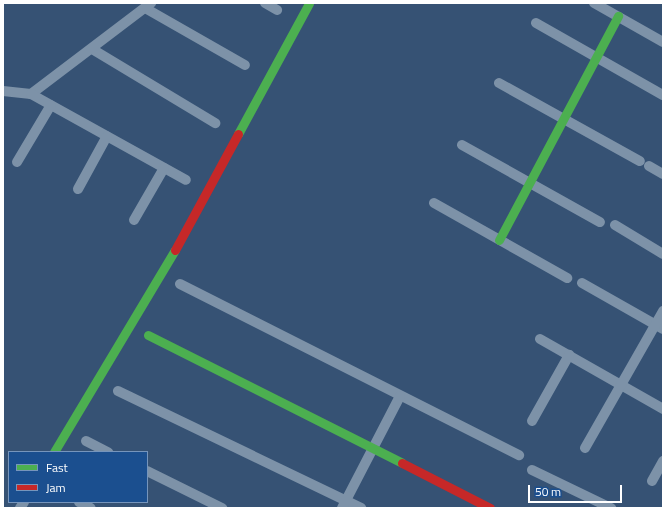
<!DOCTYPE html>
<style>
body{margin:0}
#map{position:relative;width:666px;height:511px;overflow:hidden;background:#365274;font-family:"Titillium Web",sans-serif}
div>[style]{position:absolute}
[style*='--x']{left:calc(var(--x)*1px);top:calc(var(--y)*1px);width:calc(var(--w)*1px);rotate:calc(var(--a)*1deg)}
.street>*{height:10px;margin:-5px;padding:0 5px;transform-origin:5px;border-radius:5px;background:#7d92a8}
.fast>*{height:9px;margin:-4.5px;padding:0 4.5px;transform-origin:4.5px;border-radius:4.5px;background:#4caf50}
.jam>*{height:9px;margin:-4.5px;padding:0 4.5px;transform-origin:4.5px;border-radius:4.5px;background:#c62828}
span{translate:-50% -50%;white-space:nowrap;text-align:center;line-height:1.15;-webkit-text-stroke:3.5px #1b4f8f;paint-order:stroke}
.frame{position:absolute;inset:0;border:4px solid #fff;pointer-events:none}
.legend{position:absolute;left:8px;top:451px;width:140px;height:52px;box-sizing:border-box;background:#1b4f8f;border:1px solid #7695bc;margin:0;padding:5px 7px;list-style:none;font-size:12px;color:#fff}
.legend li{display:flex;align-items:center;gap:8px;height:20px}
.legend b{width:20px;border:1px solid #7695bc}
.scale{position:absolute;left:528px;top:485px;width:94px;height:18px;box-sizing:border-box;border:2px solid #fff;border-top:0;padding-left:5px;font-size:12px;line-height:14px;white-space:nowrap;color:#fff;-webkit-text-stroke:3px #1b4f8f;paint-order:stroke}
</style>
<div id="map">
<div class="street">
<div style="--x:265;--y:3;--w:14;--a:30"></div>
<div style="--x:594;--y:3;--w:79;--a:29.5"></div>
<div style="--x:145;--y:8;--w:115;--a:29.7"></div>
<div style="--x:536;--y:23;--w:146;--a:29.6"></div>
<div style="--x:92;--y:49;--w:144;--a:31"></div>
<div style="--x:499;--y:83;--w:161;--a:29"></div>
<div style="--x:3;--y:91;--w:28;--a:6"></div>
<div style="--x:31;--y:94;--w:151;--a:-37.2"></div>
<div style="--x:31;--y:94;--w:177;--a:29"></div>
<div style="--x:462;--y:145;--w:158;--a:29.2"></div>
<div style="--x:17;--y:162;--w:66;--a:-59.2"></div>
<div style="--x:649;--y:166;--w:16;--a:30"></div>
<div style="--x:78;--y:189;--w:60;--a:-61.3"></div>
<div style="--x:434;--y:203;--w:153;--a:29.4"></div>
<div style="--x:134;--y:220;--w:60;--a:-60"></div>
<div style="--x:615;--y:225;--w:56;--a:31.1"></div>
<div style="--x:582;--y:283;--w:93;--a:29.6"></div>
<div style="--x:180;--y:284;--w:380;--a:26.8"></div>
<div style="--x:540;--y:339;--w:142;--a:29.6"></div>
<div style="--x:118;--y:391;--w:270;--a:25.7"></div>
<div style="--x:532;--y:421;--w:76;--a:-60.7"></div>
<div style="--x:86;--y:441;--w:25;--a:27"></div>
<div style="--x:585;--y:448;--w:158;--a:-60.3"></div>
<div style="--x:532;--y:470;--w:88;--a:25.7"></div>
<div style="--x:147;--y:471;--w:84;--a:26.3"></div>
<div style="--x:652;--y:481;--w:23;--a:-61"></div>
<div style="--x:79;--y:502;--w:13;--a:27"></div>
<div style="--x:20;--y:508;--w:7;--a:-56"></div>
<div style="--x:342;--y:508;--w:126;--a:-62.6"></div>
</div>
<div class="fast">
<div style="--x:238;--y:134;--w:149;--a:-61.5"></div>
<div style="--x:499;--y:240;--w:254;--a:-62"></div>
<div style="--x:148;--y:335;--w:284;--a:26.7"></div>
<div style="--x:54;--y:452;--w:235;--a:-59.1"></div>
</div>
<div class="jam">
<div style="--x:175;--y:250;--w:132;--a:-61.5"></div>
<div style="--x:402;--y:463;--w:99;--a:27.1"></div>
</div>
<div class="frame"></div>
<ul class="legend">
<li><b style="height:5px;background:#4caf50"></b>Fast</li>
<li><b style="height:5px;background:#c62828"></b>Jam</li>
</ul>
<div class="scale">50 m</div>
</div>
